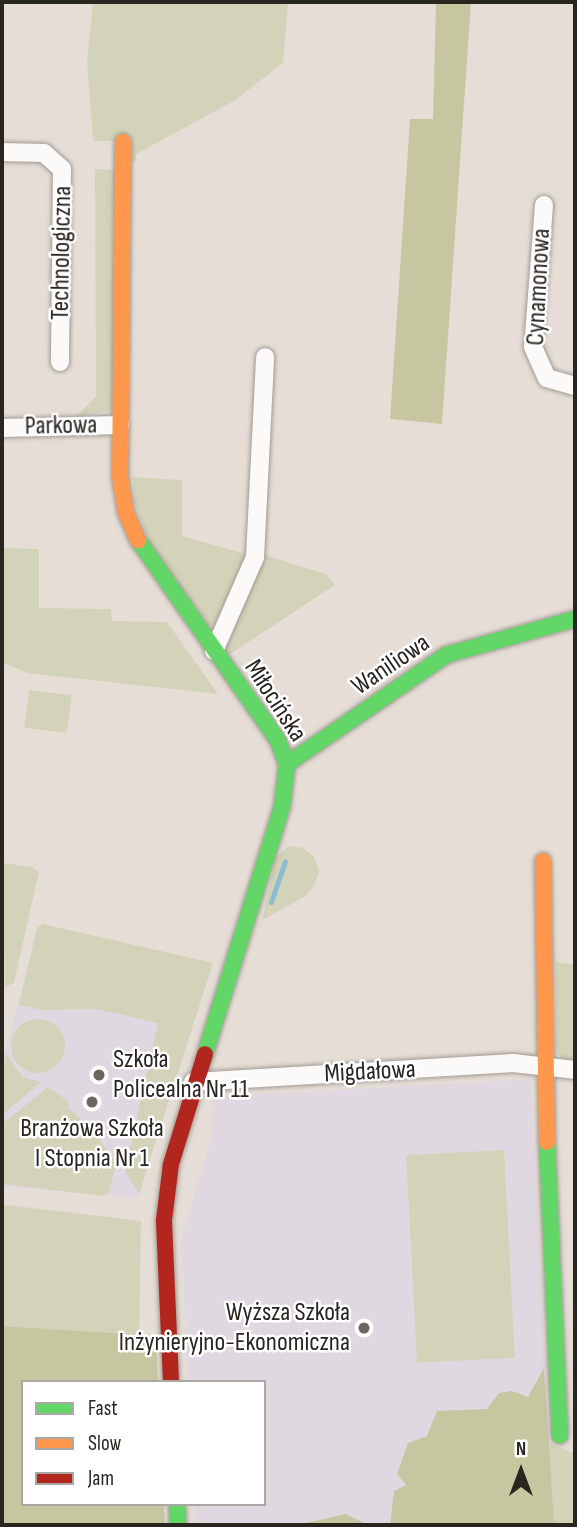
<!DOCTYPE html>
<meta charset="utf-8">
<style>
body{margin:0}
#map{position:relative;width:577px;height:1527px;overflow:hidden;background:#e6ded6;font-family:"Sofia Sans Condensed",sans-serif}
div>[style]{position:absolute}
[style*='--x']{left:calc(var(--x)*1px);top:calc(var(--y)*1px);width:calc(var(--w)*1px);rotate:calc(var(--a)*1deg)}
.education>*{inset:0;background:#e0d8e0}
.green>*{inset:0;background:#d3d3b9;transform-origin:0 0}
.round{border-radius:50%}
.forest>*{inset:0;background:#c6c7a1}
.stream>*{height:5px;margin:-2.5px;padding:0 2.5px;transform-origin:2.5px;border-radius:2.5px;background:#8bbccf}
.roads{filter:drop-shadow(0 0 2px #a29c96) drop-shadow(0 0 2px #a29c96)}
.street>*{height:18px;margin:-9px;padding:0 9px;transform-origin:9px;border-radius:9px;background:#fbfaf9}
.fast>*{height:16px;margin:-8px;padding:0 8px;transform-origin:8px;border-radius:8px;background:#63d668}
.slow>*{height:16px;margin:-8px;padding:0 8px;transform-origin:8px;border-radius:8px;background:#ff974d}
.jam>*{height:16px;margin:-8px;padding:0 8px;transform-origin:8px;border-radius:8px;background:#b3261e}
.dots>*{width:19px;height:19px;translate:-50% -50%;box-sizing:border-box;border:4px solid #fff;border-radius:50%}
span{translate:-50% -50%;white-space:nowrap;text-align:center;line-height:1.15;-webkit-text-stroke:5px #fff;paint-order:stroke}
.street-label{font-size:26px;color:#29251f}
.poi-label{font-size:26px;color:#29251f}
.left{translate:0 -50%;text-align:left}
.right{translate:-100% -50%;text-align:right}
.frame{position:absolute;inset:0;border:4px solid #29251f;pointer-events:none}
.legend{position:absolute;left:21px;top:1380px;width:245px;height:126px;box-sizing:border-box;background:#fff;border:2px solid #a9a8a5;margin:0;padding:9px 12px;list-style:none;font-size:21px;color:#29251f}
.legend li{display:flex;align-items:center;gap:14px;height:35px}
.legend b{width:35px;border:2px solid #a9a8a5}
.north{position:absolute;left:486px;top:1436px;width:70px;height:70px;-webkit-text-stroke:5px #fff;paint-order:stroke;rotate:0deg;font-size:19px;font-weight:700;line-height:28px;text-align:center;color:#29251f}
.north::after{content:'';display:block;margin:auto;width:24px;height:32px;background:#29251f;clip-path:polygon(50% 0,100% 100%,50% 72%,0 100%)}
</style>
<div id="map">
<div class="education">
<div style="clip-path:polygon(43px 924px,213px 963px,138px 1198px,2px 1186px,2px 1066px,37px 928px)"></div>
<div style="clip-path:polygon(530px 1079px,554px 1521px,563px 1525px,195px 1525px,194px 1504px,264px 1504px,264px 1382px,188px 1382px,181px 1239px,212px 1136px,213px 1097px)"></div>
</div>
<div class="green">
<div style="clip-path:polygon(93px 2px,288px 2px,283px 63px,234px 101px,136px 154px,135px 162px,127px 162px,126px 141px,93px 141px,87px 61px)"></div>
<div style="clip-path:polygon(95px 169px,115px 170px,112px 410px,76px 417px,96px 396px)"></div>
<div style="clip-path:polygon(133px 477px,182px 480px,182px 536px,250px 555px,216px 625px,209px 626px,151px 546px,134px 502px)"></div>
<div style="clip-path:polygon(2px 548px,39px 549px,39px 608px,111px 609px,112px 621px,167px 622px,218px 694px,27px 673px,2px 662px)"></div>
<div style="clip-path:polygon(264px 555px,326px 574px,335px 585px,227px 656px,223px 647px)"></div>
<div style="left:29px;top:690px;width:43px;height:38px;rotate:7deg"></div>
<div style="clip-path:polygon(289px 846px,303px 848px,314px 857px,319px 871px,315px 883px,306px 896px,262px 920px,276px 857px)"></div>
<div style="clip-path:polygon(2px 863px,32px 867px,39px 872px,14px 982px,5px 988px)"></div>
<div style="clip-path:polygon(43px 924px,213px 963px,139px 1194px,125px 1171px,158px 1023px,97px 1009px,43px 1010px,19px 1005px,37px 928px)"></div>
<div style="clip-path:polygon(556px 962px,575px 965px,575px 1064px,564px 1062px,556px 1050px)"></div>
<div class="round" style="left:11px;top:1019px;width:54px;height:54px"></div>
<div style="clip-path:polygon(5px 1053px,23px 1077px,41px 1082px,2px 1115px)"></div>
<div style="clip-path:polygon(48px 1087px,69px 1102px,68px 1108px,94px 1130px,116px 1164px,109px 1192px,104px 1196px,2px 1184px,2px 1124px)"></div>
<div style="left:504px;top:1150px;width:208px;height:98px;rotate:87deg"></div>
<div style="clip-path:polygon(6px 1205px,141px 1221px,139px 1336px,2px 1326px,2px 1207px)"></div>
<div style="clip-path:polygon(549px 1443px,575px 1454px,575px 1525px,554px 1522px)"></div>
</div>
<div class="forest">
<div style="clip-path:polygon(436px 2px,471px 2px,442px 424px,390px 419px,410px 119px,433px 119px)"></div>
<div style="clip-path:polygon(2px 1326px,156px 1336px,158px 1382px,23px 1382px,23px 1504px,164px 1504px,165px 1525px,2px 1525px)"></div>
<div style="clip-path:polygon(544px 1368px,554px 1521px,563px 1525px,390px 1525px,394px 1491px,406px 1485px,397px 1474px,408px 1443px,427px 1436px,437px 1411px,487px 1409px,499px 1393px,512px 1391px,528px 1397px)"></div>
<div style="clip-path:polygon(346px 1514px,368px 1525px,297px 1525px)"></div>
</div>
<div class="stream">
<div style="--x:271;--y:902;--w:43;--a:-71.1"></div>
</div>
<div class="roads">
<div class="street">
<div style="--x:2;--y:152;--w:42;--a:1.4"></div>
<div style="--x:44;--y:153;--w:24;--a:42"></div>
<div style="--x:62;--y:169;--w:193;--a:90.6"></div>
<div style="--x:544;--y:205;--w:142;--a:94.4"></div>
<div style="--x:533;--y:347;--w:34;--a:66"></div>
<div style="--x:547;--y:378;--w:29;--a:16"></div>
<div style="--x:2;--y:428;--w:118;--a:-1.5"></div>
<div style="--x:214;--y:651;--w:103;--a:-66.4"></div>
<div style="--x:255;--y:557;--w:200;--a:-87.1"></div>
<div style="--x:193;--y:1082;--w:321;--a:-3.4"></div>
<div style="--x:513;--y:1063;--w:62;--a:6.4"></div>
</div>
<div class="fast">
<div style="--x:138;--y:540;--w:245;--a:55.1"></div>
<div style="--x:278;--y:741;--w:25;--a:69"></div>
<div style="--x:287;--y:764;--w:43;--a:96.6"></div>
<div style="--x:282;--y:807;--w:259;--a:107.3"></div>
<div style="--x:287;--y:764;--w:193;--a:-34.4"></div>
<div style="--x:446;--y:655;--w:134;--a:-15.6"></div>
<div style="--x:547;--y:1142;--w:294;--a:87.5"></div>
<div style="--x:177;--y:1504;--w:21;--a:87"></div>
</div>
<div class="slow">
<div style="--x:123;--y:142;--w:334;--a:90.5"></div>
<div style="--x:120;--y:476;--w:37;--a:81"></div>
<div style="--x:126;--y:513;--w:30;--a:66"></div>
<div style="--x:543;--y:861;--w:281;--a:89.2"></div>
</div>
<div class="jam">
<div style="--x:171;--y:1382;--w:162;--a:-92.5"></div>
<div style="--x:164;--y:1220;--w:56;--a:-82.9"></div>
<div style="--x:171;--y:1164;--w:115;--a:-72.8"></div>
</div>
</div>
<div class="dots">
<div style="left:99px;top:1075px;background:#6b665f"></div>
<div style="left:92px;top:1102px;background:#6b665f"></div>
<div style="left:364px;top:1328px;background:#6b665f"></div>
</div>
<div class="street-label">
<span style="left:62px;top:253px;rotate:-89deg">Technologiczna</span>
<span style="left:539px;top:287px;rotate:-87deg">Cynamonowa</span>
<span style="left:61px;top:426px;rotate:-1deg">Parkowa</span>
<span style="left:391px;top:665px;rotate:-34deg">Waniliowa</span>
<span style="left:275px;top:701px;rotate:57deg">Miłocińska</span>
<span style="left:370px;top:1072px;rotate:-3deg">Migdałowa</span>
</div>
<div class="poi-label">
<span class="left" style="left:113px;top:1075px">Szkoła<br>Policealna Nr 11</span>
<span style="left:92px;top:1144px">Branżowa Szkoła<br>I Stopnia Nr 1</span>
<span class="right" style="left:350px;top:1328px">Wyższa Szkoła<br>Inżynieryjno-Ekonomiczna</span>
</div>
<div class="frame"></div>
<ul class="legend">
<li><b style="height:9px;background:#63d668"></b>Fast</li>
<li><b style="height:9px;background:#ff974d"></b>Slow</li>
<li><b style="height:9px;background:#b3261e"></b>Jam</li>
</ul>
<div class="north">N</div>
</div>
